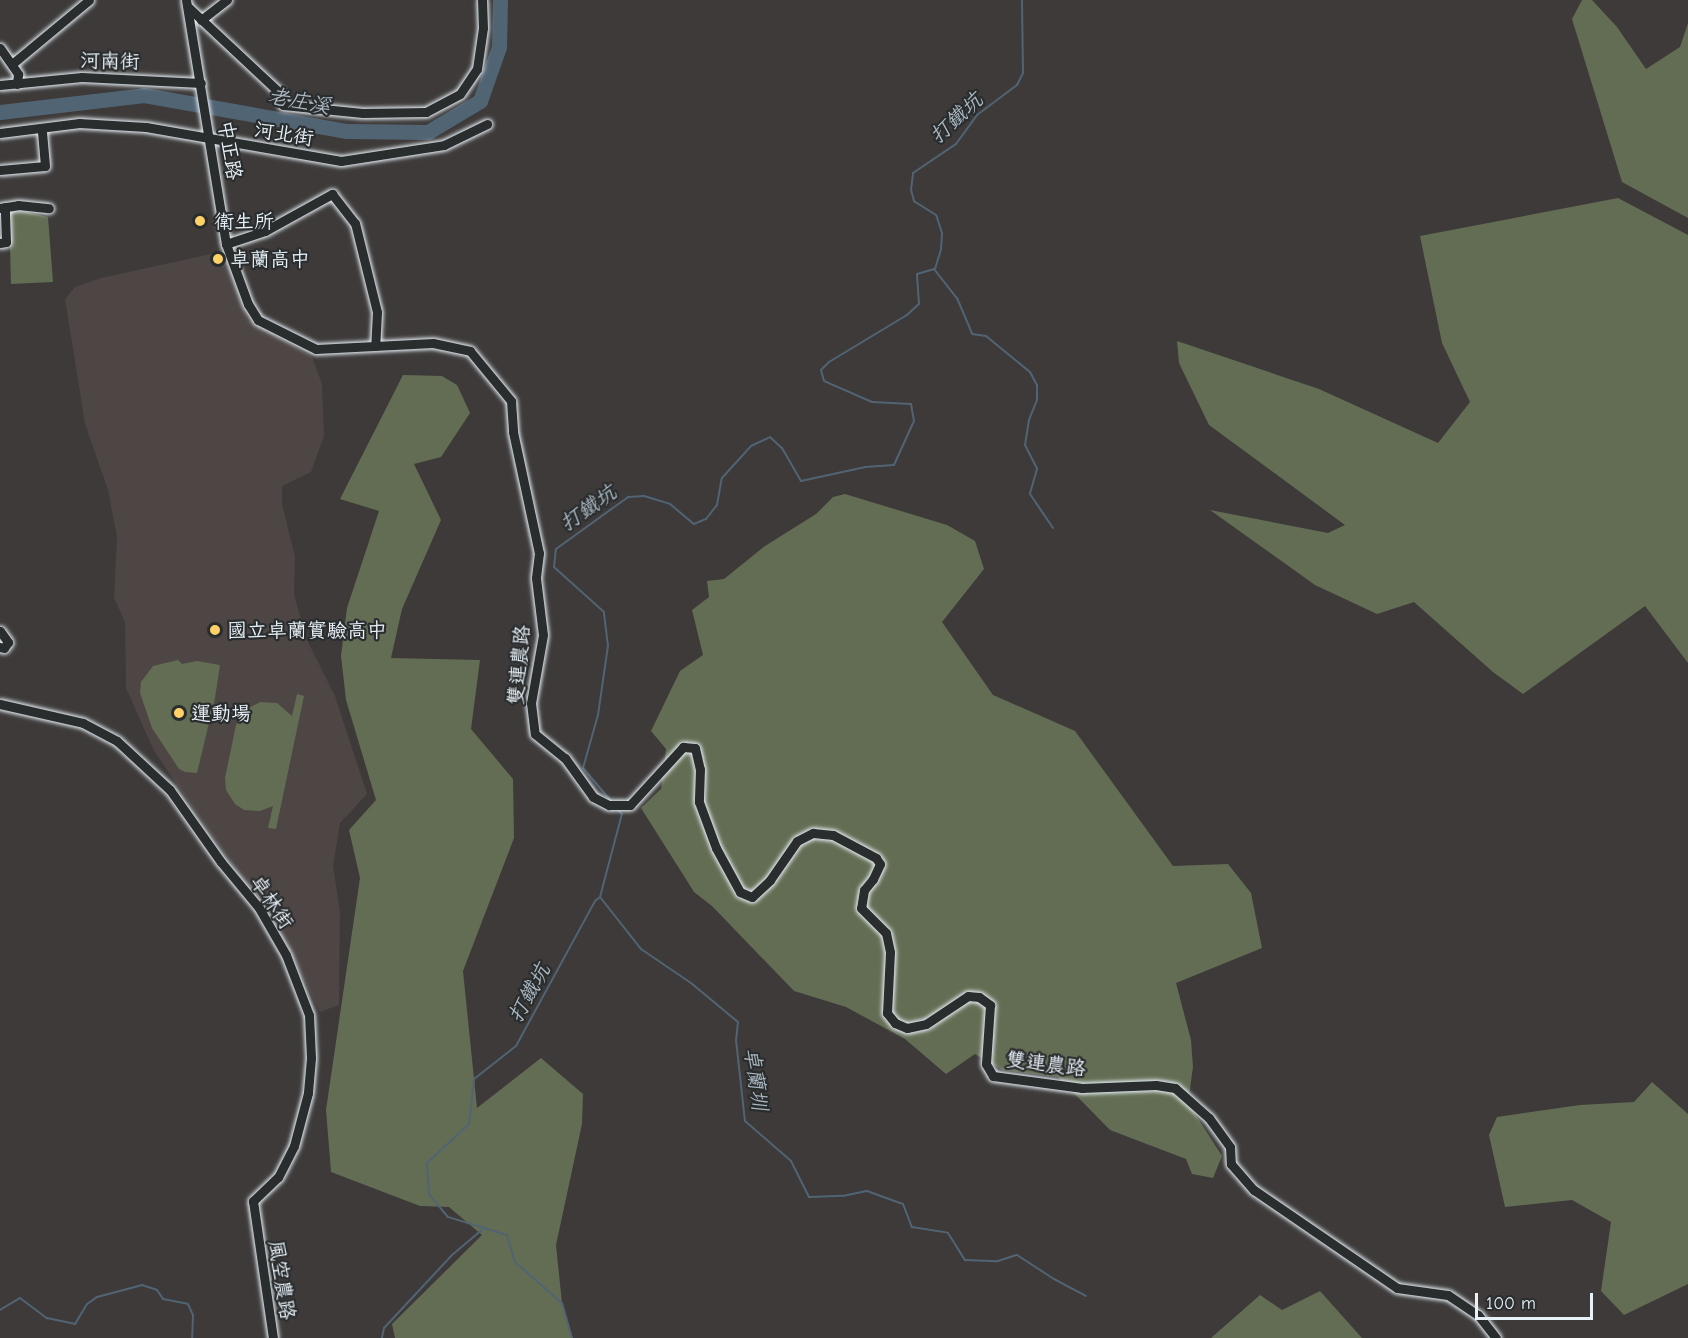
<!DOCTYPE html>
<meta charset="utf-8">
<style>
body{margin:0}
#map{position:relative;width:1688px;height:1338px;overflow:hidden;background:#3d3a39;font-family:"Comic Neue","LXGW WenKai TC",sans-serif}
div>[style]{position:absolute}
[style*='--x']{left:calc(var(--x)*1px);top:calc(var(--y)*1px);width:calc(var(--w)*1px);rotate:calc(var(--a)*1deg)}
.built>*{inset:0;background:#4d4645}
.green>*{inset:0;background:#636d53}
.stream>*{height:2px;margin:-1px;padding:0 1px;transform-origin:1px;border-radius:1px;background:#516474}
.river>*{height:15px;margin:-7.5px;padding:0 7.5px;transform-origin:7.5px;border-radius:7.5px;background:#516474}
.roads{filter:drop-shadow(0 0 2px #e8f1f8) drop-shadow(0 0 2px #e8f1f8)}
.minor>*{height:9px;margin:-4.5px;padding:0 4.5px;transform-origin:4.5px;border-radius:4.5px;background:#2a2d2e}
.dots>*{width:16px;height:16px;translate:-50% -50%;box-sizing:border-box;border:3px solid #2a2d2e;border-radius:50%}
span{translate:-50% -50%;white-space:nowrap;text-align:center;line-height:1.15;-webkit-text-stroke:4.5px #2a2d2e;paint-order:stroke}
.street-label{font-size:20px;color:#e8f1f8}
.poi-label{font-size:20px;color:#e8f1f8}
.left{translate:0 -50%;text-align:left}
.water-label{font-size:21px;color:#acb9c3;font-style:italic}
.scale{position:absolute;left:1475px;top:1293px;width:118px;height:27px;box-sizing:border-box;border:3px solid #e8f1f8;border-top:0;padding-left:8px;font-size:18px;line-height:21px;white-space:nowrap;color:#e8f1f8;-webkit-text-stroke:4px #2a2d2e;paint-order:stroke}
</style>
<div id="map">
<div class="built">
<div style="clip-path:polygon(224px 251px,247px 319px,312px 357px,322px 384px,324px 436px,311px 472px,282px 486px,282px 504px,295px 557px,294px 594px,306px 638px,335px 696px,367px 794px,340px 823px,333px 866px,340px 912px,339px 1005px,320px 1012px,288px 946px,154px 751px,126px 688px,125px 622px,114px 598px,117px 537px,108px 490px,85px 424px,65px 299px,75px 287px,101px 278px)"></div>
</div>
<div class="green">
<div style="clip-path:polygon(1582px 0,1592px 0,1617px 27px,1646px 69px,1680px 47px,1688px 23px,1688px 218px,1622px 182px,1572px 19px)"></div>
<div style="clip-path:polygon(1618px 198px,1688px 235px,1688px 663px,1645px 606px,1523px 694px,1493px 672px,1414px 602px,1377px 614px,1315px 585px,1210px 510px,1328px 533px,1345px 525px,1209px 425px,1179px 363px,1177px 341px,1319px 389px,1438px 443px,1470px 402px,1442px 343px,1420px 236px)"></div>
<div style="clip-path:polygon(9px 208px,48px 217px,53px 282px,11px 284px)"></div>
<div style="clip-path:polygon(403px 375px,442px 376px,457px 385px,470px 413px,441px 457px,414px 464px,441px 520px,402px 609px,391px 658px,480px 660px,471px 729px,513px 779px,514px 838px,463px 971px,477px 1108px,541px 1058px,583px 1094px,582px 1124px,556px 1245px,562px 1303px,572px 1338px,395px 1338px,392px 1324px,482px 1235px,449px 1207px,420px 1206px,331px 1172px,326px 1110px,360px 878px,349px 830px,376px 800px,346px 700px,341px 656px,347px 608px,379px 511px,340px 499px)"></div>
<div style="clip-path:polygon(845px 494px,947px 525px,975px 541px,984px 569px,942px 622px,993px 695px,1075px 731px,1173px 866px,1228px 864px,1251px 893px,1262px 948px,1176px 983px,1191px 1040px,1193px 1067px,1188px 1103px,1222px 1156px,1213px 1178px,1192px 1174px,1186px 1159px,1110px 1130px,1058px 1077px,1002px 1070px,975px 1054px,946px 1074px,905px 1039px,846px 1007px,794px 991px,712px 906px,694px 892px,641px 808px,661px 789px,666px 749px,651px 731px,680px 671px,703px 655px,692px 610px,709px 597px,707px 581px,724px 579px,765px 546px,816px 514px,833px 497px)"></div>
<div style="clip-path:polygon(178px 660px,182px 664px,197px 661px,220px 665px,215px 698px,197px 773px,185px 772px,179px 769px,152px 728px,140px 693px,141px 682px,153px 666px)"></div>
<div style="clip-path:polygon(297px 694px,304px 696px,276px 829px,268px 828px,273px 806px,260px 811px,244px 810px,235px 804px,226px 790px,225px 778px,236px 725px,243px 711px,260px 702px,277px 703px,292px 716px)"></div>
<div style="clip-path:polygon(1652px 1082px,1688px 1114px,1688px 1284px,1624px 1315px,1601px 1291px,1611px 1222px,1572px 1200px,1505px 1207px,1489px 1135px,1497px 1117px,1580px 1105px,1634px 1102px)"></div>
<div style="clip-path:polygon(1320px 1291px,1362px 1338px,1211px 1338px,1260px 1295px,1282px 1310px)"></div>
</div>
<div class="stream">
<div style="--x:934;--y:269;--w:37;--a:52"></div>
<div style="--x:957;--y:298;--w:39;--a:67"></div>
<div style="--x:972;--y:334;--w:14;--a:8"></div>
<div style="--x:986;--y:336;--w:57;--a:39.3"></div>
<div style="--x:1030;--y:372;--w:15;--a:62"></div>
<div style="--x:1037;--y:385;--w:15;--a:90"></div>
<div style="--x:1037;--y:400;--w:22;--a:112"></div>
<div style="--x:1029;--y:420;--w:25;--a:99"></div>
<div style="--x:1025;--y:445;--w:27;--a:63"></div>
<div style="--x:1037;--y:469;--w:26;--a:106"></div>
<div style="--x:1030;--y:494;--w:41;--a:55.9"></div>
<div style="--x:611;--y:801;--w:43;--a:-130.3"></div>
<div style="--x:583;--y:768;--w:55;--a:-74.2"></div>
<div style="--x:598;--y:715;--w:70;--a:-81.8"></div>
<div style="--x:608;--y:646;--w:34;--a:-97"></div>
<div style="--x:604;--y:612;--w:67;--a:-138"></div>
<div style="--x:554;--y:567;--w:18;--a:-84"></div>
<div style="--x:556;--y:549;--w:89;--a:-35.8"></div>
<div style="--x:628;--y:497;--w:16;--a:-4"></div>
<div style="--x:644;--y:496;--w:27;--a:17"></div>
<div style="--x:670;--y:504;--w:31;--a:40"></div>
<div style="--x:694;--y:524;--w:13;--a:-23"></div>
<div style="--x:706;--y:519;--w:18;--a:-52"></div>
<div style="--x:717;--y:505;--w:27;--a:-80"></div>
<div style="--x:722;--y:478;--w:43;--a:-47.8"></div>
<div style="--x:751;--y:446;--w:21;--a:-25"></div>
<div style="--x:770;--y:437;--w:16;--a:43"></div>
<div style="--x:782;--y:448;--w:38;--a:60"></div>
<div style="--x:801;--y:481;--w:66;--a:-12.3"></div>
<div style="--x:865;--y:467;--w:29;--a:-4"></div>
<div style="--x:894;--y:465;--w:48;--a:-65.6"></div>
<div style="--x:914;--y:421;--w:17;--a:-100"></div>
<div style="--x:911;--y:404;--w:39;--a:-177"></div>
<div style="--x:872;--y:402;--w:52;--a:-156.4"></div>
<div style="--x:824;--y:381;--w:11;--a:-105"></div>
<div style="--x:821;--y:370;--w:11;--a:-45"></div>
<div style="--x:829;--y:362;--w:91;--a:-31.1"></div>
<div style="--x:907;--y:315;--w:16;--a:-43"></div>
<div style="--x:919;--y:304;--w:30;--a:-94"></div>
<div style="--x:917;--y:274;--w:19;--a:-16"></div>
<div style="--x:935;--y:269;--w:21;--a:-73"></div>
<div style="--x:941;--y:249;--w:16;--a:-86"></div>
<div style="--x:942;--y:233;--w:19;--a:-108"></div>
<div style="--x:936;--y:215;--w:26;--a:-148"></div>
<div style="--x:914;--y:201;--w:11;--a:-105"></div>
<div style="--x:911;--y:190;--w:17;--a:-83"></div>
<div style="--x:913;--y:173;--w:52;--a:-34"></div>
<div style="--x:956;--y:144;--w:36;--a:-54"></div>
<div style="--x:977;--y:115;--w:50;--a:-36.9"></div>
<div style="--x:1017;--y:85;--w:13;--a:-63"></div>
<div style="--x:1023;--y:73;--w:73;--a:-90.8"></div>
<div style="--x:600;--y:897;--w:66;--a:51.7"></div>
<div style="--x:641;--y:949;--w:60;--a:34.2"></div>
<div style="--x:691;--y:983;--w:61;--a:39.7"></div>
<div style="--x:738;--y:1022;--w:18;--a:96"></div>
<div style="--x:736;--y:1040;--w:81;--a:83.7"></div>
<div style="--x:745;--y:1121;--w:61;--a:41"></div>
<div style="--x:791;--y:1161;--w:40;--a:63.4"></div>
<div style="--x:809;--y:1197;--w:34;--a:-2"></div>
<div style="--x:843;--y:1196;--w:25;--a:-12"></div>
<div style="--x:867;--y:1191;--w:38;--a:20"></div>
<div style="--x:903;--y:1204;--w:25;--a:69"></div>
<div style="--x:912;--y:1227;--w:36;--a:9"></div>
<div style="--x:948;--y:1233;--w:32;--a:58"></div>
<div style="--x:965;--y:1260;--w:33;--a:2"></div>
<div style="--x:998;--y:1261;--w:20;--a:-18"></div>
<div style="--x:1017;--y:1255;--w:44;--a:33"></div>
<div style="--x:1054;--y:1279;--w:36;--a:28"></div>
<div style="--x:0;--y:1310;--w:23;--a:-31"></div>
<div style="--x:20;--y:1298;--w:34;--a:37"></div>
<div style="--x:47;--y:1318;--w:29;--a:12"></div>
<div style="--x:75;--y:1324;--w:23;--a:-59"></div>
<div style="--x:87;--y:1304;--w:12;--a:-35"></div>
<div style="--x:97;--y:1297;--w:47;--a:-14.9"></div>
<div style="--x:142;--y:1285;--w:16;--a:18"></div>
<div style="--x:157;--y:1290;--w:11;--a:56"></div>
<div style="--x:163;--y:1299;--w:25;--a:11"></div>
<div style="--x:188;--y:1304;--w:12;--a:66"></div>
<div style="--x:193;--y:1315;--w:23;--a:92"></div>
<div style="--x:382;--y:1338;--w:10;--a:-79"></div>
<div style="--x:384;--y:1328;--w:100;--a:-47"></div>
<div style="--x:452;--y:1255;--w:40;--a:-40"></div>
<div style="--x:572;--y:1338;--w:36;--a:-106"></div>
<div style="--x:562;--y:1303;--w:62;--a:-138.9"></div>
<div style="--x:515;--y:1262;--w:28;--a:-107"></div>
<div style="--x:507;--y:1235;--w:62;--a:-163"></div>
<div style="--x:448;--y:1217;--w:30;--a:-130"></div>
<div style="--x:429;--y:1194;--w:31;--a:-94"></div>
<div style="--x:427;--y:1163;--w:57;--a:-42.9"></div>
<div style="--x:469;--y:1124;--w:45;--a:-83.7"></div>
<div style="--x:474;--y:1079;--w:53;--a:-38.2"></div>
<div style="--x:516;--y:1046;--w:165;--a:-61.4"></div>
<div style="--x:595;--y:901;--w:6;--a:-39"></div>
<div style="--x:600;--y:897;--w:86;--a:-75.2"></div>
<div style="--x:622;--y:814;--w:8;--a:-135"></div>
</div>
<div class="river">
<div style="--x:0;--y:112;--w:145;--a:-6.7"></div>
<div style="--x:144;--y:95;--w:206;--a:10.1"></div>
<div style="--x:347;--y:131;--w:81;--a:0.7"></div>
<div style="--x:428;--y:132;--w:61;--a:-30.8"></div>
<div style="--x:480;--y:101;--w:57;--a:-70.6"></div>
<div style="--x:499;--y:47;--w:47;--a:-88.8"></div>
</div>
<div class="roads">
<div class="minor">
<div style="--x:186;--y:0;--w:247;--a:80.7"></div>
<div style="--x:226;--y:244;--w:64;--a:69.9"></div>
<div style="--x:248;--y:304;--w:19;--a:58"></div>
<div style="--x:258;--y:320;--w:65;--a:26.6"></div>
<div style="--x:316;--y:349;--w:117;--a:-2.9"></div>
<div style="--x:433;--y:343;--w:38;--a:12"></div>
<div style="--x:470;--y:351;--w:65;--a:50.6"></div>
<div style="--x:511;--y:401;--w:31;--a:86"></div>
<div style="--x:513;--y:432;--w:124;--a:77.9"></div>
<div style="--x:539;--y:553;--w:25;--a:97"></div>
<div style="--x:536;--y:578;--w:57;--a:83"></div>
<div style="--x:543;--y:635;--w:69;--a:100"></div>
<div style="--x:531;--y:703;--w:31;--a:83"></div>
<div style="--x:535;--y:734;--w:38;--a:39"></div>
<div style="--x:565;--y:758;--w:48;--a:54.3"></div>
<div style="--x:593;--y:797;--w:18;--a:27"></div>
<div style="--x:609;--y:805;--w:21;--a:0"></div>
<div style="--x:630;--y:805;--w:79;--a:-47.6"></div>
<div style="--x:683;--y:747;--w:12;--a:5"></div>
<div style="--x:695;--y:748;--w:22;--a:77"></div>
<div style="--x:700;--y:769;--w:33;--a:92"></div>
<div style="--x:699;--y:802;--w:49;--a:69.7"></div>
<div style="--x:716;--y:848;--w:50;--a:61.4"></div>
<div style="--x:740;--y:892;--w:13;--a:23"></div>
<div style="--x:752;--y:897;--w:25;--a:-43"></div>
<div style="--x:770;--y:880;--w:47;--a:-55.3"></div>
<div style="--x:797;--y:841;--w:18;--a:-27"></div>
<div style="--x:813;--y:833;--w:20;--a:6"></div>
<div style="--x:833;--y:835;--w:49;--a:28.1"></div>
<div style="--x:876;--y:858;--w:7;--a:56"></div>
<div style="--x:880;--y:864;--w:17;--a:115"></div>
<div style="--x:873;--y:879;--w:14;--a:129"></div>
<div style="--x:864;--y:890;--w:18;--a:99"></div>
<div style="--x:861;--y:908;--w:35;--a:45"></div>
<div style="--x:886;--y:933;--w:19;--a:78"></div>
<div style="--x:890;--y:952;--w:61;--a:92.8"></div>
<div style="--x:887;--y:1013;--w:13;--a:51"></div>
<div style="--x:895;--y:1023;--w:13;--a:23"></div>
<div style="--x:907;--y:1028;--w:19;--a:-12"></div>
<div style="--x:926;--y:1024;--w:50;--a:-33.7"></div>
<div style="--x:968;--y:996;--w:11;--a:5"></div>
<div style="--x:979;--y:997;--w:14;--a:36"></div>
<div style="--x:990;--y:1005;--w:59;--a:93.9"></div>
<div style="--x:986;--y:1064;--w:14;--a:60"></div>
<div style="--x:993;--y:1076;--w:90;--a:7.7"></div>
<div style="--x:1082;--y:1088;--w:74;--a:-2.3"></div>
<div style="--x:1156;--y:1085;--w:19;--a:9"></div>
<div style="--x:1175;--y:1088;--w:45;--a:41.4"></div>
<div style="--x:1209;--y:1118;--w:36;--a:54"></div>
<div style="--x:1230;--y:1147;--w:17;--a:87"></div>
<div style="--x:1231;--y:1164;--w:35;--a:49"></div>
<div style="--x:1254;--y:1190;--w:173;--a:34.4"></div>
<div style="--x:1397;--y:1288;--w:51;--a:7.8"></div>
<div style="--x:1448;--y:1295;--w:36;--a:34"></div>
<div style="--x:1478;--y:1315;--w:29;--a:52"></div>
<div style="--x:188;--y:7;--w:126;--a:43.1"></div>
<div style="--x:280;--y:93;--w:12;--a:76"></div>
<div style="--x:283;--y:105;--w:80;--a:5.7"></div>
<div style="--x:363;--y:113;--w:63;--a:-0.9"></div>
<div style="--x:426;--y:112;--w:38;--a:-28"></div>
<div style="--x:460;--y:94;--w:30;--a:-56"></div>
<div style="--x:477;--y:69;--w:41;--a:-81.7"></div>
<div style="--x:483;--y:28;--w:28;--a:-92"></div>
<div style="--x:201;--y:20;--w:33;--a:-38"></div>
<div style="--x:0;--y:48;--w:32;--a:55"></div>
<div style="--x:18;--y:74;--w:10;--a:96"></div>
<div style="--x:12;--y:64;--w:100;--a:-39.7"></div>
<div style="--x:0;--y:85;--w:82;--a:-5.6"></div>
<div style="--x:82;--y:77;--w:119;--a:2.9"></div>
<div style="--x:0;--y:133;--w:80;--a:-7.2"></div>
<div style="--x:79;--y:123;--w:67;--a:3.4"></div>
<div style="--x:146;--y:127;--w:198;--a:9.9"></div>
<div style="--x:341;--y:161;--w:104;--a:-8.8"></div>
<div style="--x:444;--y:145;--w:48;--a:-26"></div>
<div style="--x:0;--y:170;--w:45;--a:-5.1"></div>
<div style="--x:45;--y:166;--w:38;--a:-95"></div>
<div style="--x:0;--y:208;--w:18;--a:-9"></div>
<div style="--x:18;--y:205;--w:31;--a:6"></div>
<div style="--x:0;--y:243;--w:6;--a:-9"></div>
<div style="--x:6;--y:242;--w:35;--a:-92"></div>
<div style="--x:226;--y:244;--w:41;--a:-18.4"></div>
<div style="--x:265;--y:231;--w:77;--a:-28.9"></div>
<div style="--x:332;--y:194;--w:37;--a:52"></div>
<div style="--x:355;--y:223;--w:92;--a:76.1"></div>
<div style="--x:377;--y:312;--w:34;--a:93"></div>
<div style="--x:0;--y:631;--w:14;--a:54"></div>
<div style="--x:8;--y:642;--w:7;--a:124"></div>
<div style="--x:4;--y:648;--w:4;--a:-166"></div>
<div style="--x:0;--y:704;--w:85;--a:12.9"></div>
<div style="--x:83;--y:723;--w:38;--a:28"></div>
<div style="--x:117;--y:741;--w:72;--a:42.8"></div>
<div style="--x:170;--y:790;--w:88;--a:54.7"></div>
<div style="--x:221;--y:862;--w:60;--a:50.4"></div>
<div style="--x:259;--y:908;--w:54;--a:60.1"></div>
<div style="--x:286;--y:955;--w:64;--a:69"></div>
<div style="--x:309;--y:1015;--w:43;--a:87.3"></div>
<div style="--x:311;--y:1058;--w:35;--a:95"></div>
<div style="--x:308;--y:1093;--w:55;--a:104.8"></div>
<div style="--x:294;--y:1146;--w:35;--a:117"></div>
<div style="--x:278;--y:1177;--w:35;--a:136"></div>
<div style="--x:253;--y:1201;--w:138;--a:81.7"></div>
</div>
</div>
<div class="dots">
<div style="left:200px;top:221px;background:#ffd166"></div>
<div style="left:218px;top:259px;background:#ffd166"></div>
<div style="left:215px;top:630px;background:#ffd166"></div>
<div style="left:179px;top:713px;background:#ffd166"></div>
</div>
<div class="street-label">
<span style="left:110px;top:61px;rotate:1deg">河南街</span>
<span style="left:284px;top:134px;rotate:9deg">河北街</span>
<span style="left:230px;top:150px;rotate:81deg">中正路</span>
<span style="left:519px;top:665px;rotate:-85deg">雙連農路</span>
<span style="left:272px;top:902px;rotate:56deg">卓林街</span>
<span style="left:1046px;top:1064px;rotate:7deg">雙連農路</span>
<span style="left:282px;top:1280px;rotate:81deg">風空農路</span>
</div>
<div class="poi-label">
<span class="left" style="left:214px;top:221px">衛生所</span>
<span class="left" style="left:230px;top:259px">卓蘭高中</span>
<span class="left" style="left:227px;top:630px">國立卓蘭實驗高中</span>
<span class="left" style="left:191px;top:713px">運動場</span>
</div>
<div class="water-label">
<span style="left:299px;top:101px;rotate:10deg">老庄溪</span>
<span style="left:956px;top:118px;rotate:-43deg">打鐵坑</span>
<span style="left:588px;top:508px;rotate:-35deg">打鐵坑</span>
<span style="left:529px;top:993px;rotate:-61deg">打鐵坑</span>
<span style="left:756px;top:1079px;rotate:82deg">卓蘭圳</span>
</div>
<div class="scale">100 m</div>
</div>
